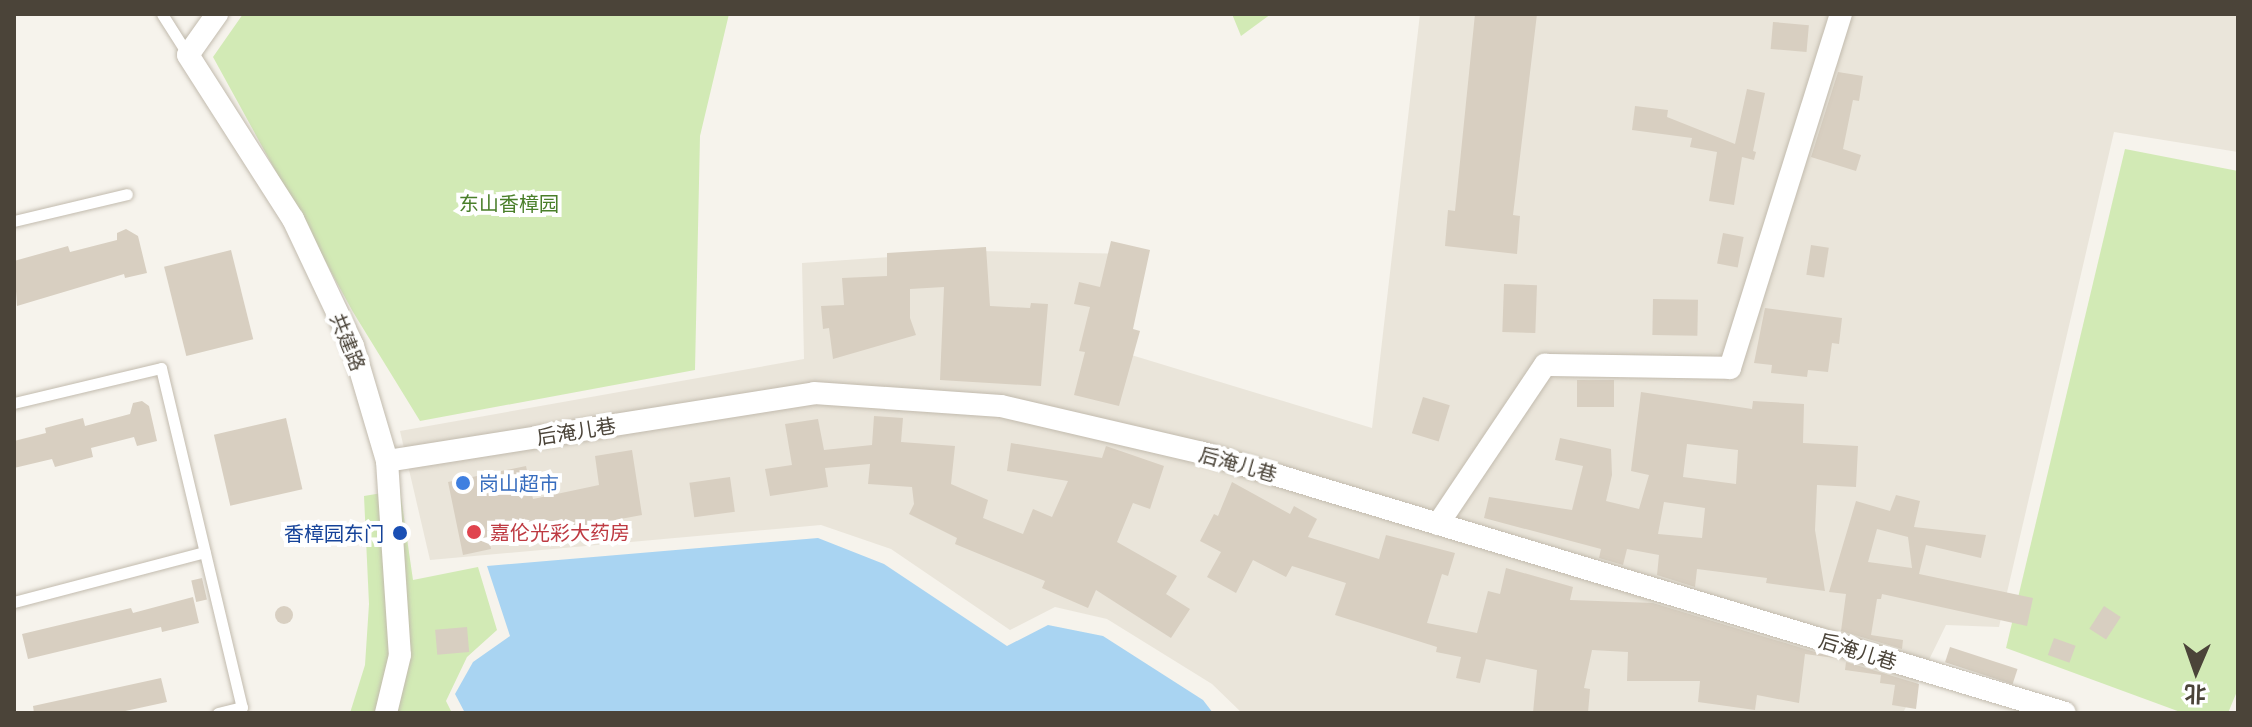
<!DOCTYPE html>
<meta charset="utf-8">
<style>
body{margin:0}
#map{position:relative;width:2252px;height:727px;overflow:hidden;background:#f6f3ec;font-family:"Open Sans","Noto Sans SC",sans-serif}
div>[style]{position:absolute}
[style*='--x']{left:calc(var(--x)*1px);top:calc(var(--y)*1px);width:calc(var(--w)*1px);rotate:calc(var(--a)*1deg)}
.residential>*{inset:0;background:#eae5da}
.green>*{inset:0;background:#d2eab5}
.water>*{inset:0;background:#a9d4f2}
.building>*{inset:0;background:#d8cfc1;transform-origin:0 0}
.round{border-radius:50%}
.roads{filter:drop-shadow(0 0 2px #c2bbae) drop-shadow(0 0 2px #c2bbae)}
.service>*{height:11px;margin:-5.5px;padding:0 5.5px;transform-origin:5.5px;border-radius:5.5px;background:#fff}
.minor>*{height:22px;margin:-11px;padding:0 11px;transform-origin:11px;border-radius:11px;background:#fff}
.dots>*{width:22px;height:22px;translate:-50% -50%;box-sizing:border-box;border:4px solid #fff;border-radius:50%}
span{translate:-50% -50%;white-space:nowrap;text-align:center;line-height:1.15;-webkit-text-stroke:8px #fff;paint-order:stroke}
.park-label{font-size:20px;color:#4a7f2a}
.street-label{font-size:20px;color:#4b4439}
.shop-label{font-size:20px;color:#366cbe}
.left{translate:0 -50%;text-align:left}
.health-label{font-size:20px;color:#be3a42}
.transit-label{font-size:20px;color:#164399}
.right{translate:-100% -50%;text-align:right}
.frame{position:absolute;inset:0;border:16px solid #4b4439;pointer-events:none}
.north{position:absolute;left:2156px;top:631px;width:80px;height:80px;-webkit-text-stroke:6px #fff;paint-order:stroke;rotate:182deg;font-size:22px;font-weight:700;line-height:32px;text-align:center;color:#4b4439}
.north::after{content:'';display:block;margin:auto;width:28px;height:36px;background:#4b4439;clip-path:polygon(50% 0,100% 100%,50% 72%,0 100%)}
</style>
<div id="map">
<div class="residential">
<div style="clip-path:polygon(1420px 14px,2238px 14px,2238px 152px,2114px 132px,1999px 627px,1946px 625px,1903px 713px,1242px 713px,1212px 684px,1107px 619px,1055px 607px,1010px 630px,891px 549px,821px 525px,430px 560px,400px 431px,804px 359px,802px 263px,978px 251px,1136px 254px,1128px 354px,1372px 428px)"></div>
</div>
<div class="green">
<div style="clip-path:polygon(243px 14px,729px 14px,700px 136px,695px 370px,420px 421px,353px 312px,213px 57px)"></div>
<div style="clip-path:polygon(1232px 14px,1271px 14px,1241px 36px)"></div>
<div style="clip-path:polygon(2125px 149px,2238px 171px,2238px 689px,2228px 713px,2183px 713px,2006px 648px)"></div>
<div style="clip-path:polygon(400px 490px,413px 580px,478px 567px,497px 630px,467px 657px,446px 701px,452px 713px,350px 713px,365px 665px,369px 604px,364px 496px)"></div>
</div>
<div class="water">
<div style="clip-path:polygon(818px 538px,884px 564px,1007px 646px,1048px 625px,1103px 636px,1203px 700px,1213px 713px,465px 713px,455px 694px,473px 662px,510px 636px,487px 566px)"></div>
</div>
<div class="building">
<div style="clip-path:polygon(1475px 14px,1537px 14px,1513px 215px,1520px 216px,1517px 254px,1445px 246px,1448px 210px,1455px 211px)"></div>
<div style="left:1773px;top:22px;width:36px;height:27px;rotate:5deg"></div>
<div style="clip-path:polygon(1838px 72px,1863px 76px,1859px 101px,1853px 100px,1843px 149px,1861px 155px,1856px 171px,1811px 157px)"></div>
<div style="clip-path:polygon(1747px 89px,1765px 93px,1753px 151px,1756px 152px,1754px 160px,1742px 157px,1734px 205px,1709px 201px,1717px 152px,1690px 147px,1692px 138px,1632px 130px,1635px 106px,1668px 110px,1667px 117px,1735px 144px)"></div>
<div style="clip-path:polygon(126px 229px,138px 236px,147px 273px,125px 278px,124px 274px,17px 306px,14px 261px,68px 246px,70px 252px,117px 240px,117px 233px)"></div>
<div style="left:1723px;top:233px;width:21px;height:31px;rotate:11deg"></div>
<div style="clip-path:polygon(1111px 241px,1150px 250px,1133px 329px,1140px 331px,1119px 406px,1074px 395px,1085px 352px,1079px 351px,1090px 307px,1074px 304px,1079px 282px,1100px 287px)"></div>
<div style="left:1811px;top:245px;width:18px;height:30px;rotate:9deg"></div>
<div style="clip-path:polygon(986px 247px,990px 306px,1030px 308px,1031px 303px,1048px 304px,1041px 386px,940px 380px,944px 287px,910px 289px,910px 318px,916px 335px,833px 359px,829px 328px,823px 329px,821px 306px,844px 305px,842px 278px,887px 276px,887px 253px)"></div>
<div style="left:231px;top:250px;width:92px;height:69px;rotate:76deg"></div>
<div style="left:1504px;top:284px;width:33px;height:48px;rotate:2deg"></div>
<div style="left:1653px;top:299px;width:45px;height:36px;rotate:1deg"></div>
<div style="clip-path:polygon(1765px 308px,1842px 318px,1839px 344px,1832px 343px,1828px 372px,1808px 370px,1807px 377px,1771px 373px,1772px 365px,1754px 363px)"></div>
<div style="left:1577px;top:380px;width:37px;height:27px"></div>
<div style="clip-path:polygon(evenodd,1641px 392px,1752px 409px,1753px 401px,1804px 404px,1803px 443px,1858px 446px,1856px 487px,1817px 485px,1815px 530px,1825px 591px,1766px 583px,1767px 578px,1697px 569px,1695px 587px,1657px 575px,1659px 555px,1627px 549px,1623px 565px,1599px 558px,1601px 549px,1484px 518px,1489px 497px,1572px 510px,1583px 466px,1555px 460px,1560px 438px,1611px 449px,1612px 475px,1606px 501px,1639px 509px,1649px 475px,1631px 471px,1641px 392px,1687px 444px,1738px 450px,1736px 484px,1683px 477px,1687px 444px,1641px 392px,1664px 502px,1705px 508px,1702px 538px,1658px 534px,1664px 502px)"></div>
<div style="left:1423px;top:397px;width:28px;height:38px;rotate:17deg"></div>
<div style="clip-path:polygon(142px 401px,149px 406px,157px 441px,137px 446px,134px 437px,91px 448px,93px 457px,55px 467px,52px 459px,14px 468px,14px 441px,46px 433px,45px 428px,83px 418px,85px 426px,130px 414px,133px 403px)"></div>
<div style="clip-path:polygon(874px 416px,903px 418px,901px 442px,955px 446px,951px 484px,988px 500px,983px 518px,1023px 534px,1033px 509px,1052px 517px,1068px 481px,1007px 471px,1011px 443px,1102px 458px,1106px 446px,1164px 466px,1150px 509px,1133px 503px,1117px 542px,1177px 576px,1166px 594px,1190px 609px,1171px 638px,1096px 590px,1088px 608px,1042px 588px,1045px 581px,955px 544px,957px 538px,909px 514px,914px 504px,912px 487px,868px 484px,870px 464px,825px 468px,828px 487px,770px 496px,765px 469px,792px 465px,785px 424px,818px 419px,824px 450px,872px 445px)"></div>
<div style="left:286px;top:418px;width:73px;height:74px;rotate:77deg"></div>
<div style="clip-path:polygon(632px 450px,642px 515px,490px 543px,491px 549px,463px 555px,448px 482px,526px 466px,533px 499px,599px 485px,595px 456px)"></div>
<div style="left:730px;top:477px;width:35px;height:41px;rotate:82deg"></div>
<div style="clip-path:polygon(1232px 482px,1290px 514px,1294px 506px,1317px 519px,1308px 537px,1379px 559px,1386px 535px,1455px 553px,1448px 576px,1442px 574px,1427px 623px,1477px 633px,1488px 591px,1500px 594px,1506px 568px,1573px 587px,1570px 600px,1653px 603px,1835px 658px,1805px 654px,1799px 703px,1757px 695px,1755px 710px,1698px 702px,1700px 681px,1627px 681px,1628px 652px,1592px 650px,1584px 688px,1590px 689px,1588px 713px,1533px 713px,1537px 670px,1486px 659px,1480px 683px,1456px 678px,1461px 657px,1436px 652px,1437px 647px,1335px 615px,1346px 583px,1292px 566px,1286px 577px,1253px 560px,1236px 593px,1207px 577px,1221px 552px,1200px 541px,1214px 514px,1218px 516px)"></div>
<div style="clip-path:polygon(evenodd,1896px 495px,1920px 501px,1914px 527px,1986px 535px,1981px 558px,1926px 545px,1919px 574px,2033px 598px,2027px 626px,1882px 594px,1881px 599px,1877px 599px,1871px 635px,1903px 640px,1902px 649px,1841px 631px,1846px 594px,1829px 592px,1856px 501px,1890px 511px,1896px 495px,1877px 529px,1908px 537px,1912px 568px,1868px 562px,1877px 529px)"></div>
<div style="left:202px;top:578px;width:22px;height:11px;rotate:77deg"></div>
<div style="clip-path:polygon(193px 597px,199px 623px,162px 632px,161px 627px,28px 659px,22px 634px,131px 608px,133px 613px)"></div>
<div style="left:2104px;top:606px;width:20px;height:27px;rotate:33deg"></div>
<div class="round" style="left:275px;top:606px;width:18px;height:18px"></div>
<div style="left:467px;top:627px;width:25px;height:32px;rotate:85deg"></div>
<div style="left:2054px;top:638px;width:23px;height:18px;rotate:20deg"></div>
<div style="left:1950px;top:647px;width:71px;height:16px;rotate:18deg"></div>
<div style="clip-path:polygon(1846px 662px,1919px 684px,1916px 709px,1892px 705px,1895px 685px,1880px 683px,1881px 675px,1845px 670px)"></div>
<div style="clip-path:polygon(161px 678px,167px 702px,116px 713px,34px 713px,33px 706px)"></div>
</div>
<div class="roads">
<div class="service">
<div style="--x:162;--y:14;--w:49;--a:57.6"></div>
<div style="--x:14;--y:221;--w:116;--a:-13.4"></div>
<div style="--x:14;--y:403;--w:151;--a:-13.4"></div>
<div style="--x:161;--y:368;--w:349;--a:76.6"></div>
<div style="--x:242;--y:707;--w:25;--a:166"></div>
<div style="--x:14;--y:602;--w:197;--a:-14.7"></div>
</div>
<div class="minor">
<div style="--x:217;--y:14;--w:50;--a:125.3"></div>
<div style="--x:188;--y:55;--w:195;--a:57.4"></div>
<div style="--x:293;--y:219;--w:140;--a:64.7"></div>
<div style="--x:353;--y:346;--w:120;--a:73.5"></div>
<div style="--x:387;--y:461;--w:194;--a:86.2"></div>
<div style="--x:400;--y:655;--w:60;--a:103.6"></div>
<div style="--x:387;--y:461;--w:432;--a:-9"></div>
<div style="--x:814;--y:393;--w:187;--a:4"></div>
<div style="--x:1001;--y:406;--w:207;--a:13.1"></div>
<div style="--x:1203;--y:453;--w:900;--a:16.78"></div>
<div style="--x:1438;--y:524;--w:192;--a:-56.1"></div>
<div style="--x:1545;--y:365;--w:185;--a:0.9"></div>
<div style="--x:1730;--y:368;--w:371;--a:-72.6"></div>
</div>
</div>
<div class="dots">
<div style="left:463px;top:483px;background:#3f7fe0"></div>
<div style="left:474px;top:532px;background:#e0444e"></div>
<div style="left:400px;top:533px;background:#1a4fb4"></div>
</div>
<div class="park-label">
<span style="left:509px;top:203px">东山香樟园</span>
</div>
<div class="street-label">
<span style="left:348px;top:342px;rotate:68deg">共建路</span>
<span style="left:576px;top:431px;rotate:-9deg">后淹儿巷</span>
<span style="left:1238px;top:464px;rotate:16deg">后淹儿巷</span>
<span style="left:1858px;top:651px;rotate:17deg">后淹儿巷</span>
</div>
<div class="shop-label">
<span class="left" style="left:479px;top:483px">岗山超市</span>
</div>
<div class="health-label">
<span class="left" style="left:490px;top:532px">嘉伦光彩大药房</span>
</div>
<div class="transit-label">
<span class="right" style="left:384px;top:533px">香樟园东门</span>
</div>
<div class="frame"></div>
<div class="north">北</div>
</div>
